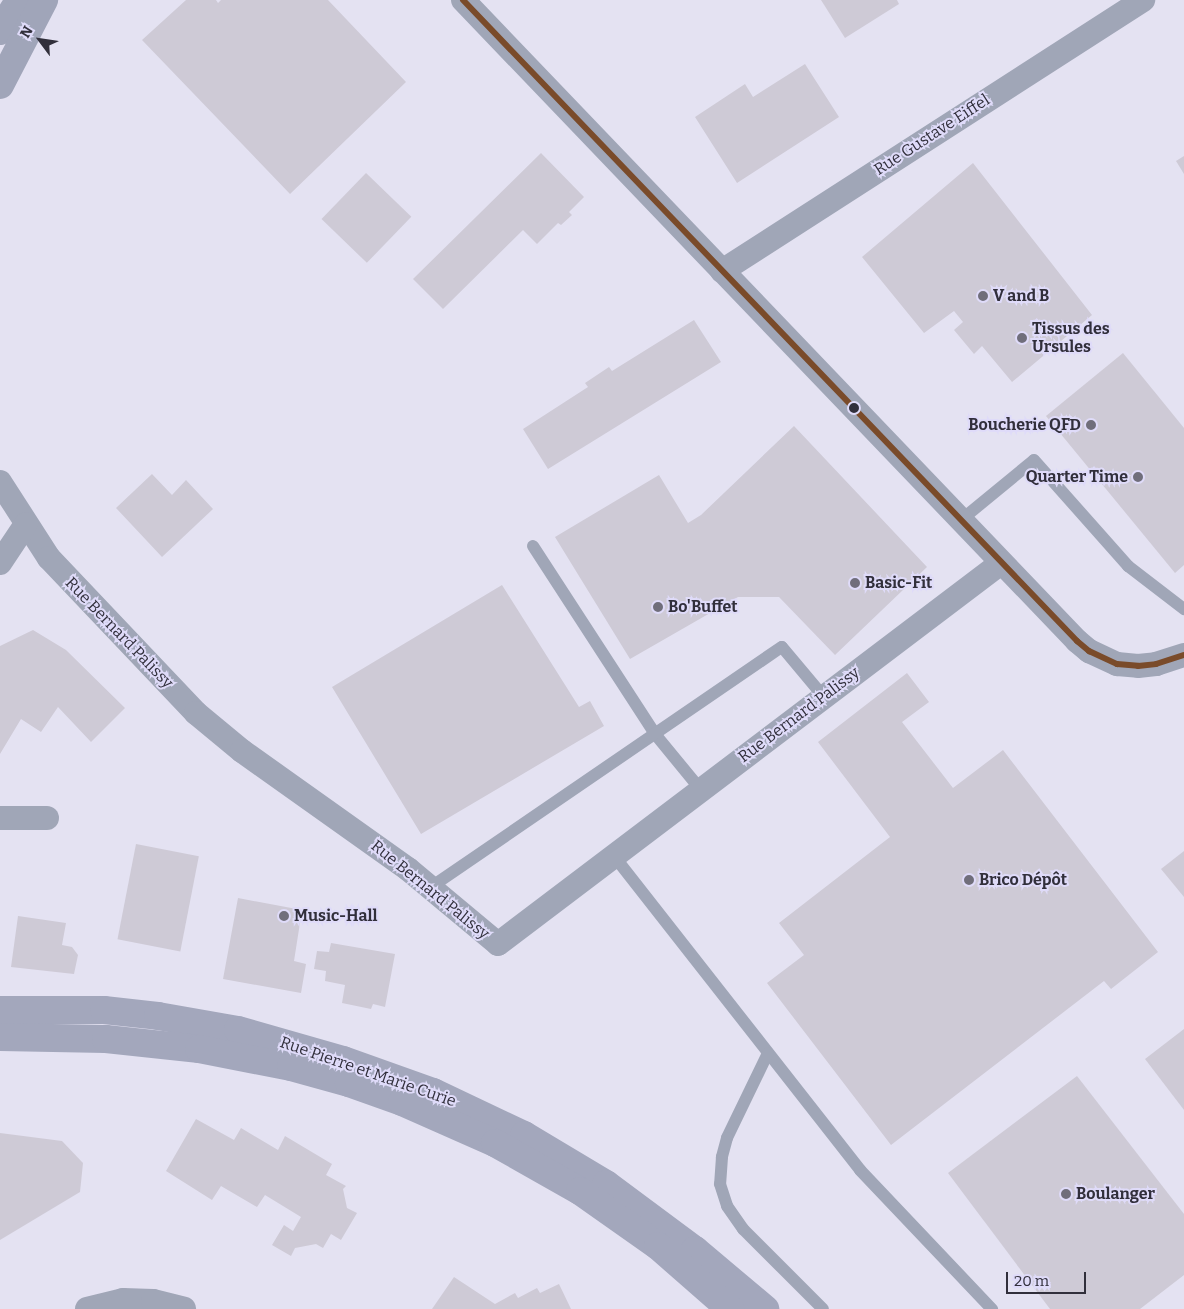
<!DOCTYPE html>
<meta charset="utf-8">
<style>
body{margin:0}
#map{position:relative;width:1184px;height:1309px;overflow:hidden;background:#e4e2f2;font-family:Bitter,serif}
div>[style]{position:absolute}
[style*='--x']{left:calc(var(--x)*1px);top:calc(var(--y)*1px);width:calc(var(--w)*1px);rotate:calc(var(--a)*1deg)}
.building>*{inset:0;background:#cecad6;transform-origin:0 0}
.lane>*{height:12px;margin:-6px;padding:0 6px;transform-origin:6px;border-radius:6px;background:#a0a6b7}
.street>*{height:24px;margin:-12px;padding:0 12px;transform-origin:12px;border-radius:12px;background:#a0a6b7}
.secondary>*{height:28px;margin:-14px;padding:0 14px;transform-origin:14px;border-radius:14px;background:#a0a5b9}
.primary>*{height:28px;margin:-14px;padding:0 14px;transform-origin:14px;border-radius:14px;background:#a3a7bc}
.bus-1>*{height:6px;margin:-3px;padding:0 3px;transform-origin:3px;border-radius:3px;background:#7a4b2a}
.dots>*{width:14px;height:14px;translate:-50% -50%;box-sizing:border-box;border:2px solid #dfdbf9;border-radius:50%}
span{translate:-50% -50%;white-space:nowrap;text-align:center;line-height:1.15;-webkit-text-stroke:4px #dfdbf9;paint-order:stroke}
.street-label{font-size:16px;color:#312f3b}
.poi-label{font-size:16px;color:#312f3b;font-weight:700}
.left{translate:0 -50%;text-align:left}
.right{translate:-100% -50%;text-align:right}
.north{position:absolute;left:15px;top:15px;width:50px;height:50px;-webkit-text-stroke:4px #dfdbf9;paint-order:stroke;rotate:301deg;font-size:14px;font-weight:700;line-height:20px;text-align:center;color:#312f3b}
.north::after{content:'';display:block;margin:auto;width:18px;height:22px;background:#312f3b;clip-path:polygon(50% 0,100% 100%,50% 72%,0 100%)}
.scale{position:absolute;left:1006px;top:1272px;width:80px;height:22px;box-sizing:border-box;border:2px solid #312f3b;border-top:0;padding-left:6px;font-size:15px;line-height:18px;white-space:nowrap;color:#312f3b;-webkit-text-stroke:4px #dfdbf9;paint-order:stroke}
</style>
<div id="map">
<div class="building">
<div style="clip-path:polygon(186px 0,216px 0,218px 3px,221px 0,328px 0,406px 82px,290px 194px,142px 40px)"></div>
<div style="clip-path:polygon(821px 0,897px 0,899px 4px,845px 38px)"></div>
<div style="clip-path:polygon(805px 64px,839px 117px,737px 183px,695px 117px,745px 84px,753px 97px)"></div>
<div style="clip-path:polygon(541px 153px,584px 197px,569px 212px,572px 215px,561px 225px,558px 223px,537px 244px,523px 230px,443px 309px,413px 279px)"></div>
<div style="clip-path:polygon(1184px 156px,1184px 174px,1176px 161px)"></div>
<div style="clip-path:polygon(973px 163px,1092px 315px,1012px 382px,982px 346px,974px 354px,954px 330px,963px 322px,954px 311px,924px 333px,862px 257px)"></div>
<div style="left:366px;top:173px;width:63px;height:64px;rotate:44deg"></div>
<div style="clip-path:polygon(694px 320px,721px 362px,548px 469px,523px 429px,588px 387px,585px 383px,609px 367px,612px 371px)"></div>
<div style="clip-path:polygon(1123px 353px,1184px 428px,1184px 565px,1175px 573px,1046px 416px)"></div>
<div style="clip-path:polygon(794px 426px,927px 567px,835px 655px,779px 597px,738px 597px,630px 659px,555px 537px,659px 475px,688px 523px,701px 515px)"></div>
<div style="clip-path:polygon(152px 474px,172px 495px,186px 480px,213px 509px,162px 557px,116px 508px)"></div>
<div style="clip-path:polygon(502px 585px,579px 707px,590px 701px,604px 726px,421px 834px,332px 687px)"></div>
<div style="clip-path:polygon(33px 630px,66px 650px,125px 708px,91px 742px,58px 707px,41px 732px,21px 719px,0 754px,0 646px)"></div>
<div style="clip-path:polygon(907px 673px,929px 702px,902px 722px,953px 788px,1003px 750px,1158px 952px,1111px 989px,1104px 981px,891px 1145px,767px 983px,804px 955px,779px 923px,890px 837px,818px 742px)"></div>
<div style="left:136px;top:844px;width:64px;height:97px;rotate:11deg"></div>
<div style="clip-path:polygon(1184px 851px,1184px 897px,1161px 869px)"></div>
<div style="clip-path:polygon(238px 898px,302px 910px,294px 961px,306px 964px,301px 993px,223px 979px)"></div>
<div style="clip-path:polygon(18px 916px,66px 923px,62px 945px,72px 947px,78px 955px,74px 974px,11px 967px)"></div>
<div style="clip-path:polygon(331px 943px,395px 954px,385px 1007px,373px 1004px,371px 1009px,342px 1003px,345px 985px,325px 981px,326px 971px,314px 969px,317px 951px,329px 952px)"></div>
<div style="clip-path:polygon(1184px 1029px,1184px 1110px,1145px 1059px)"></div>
<div style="clip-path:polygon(1077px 1076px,1184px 1214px,1184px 1275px,1140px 1309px,1050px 1309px,948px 1173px)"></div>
<div style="clip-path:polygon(196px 1119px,234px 1140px,241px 1128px,278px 1150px,285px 1136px,332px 1164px,326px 1175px,346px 1186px,343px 1189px,347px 1208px,357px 1213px,341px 1240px,331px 1234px,323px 1248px,316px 1244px,295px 1248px,291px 1256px,272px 1245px,284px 1225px,293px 1231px,301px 1217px,265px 1195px,257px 1207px,221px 1186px,212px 1200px,166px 1171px)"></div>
<div style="clip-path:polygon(0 1133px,62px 1141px,83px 1163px,80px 1192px,0 1240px)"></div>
<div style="clip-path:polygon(454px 1277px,495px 1304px,515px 1293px,518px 1298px,537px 1288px,540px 1293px,559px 1284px,571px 1309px,432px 1309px)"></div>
</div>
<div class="lane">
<div style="--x:961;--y:520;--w:94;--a:-39.4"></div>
<div style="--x:1034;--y:460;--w:142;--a:48.4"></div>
<div style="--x:1128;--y:566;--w:71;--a:37.5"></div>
<div style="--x:533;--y:546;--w:224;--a:57"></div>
<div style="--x:655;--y:734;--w:72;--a:50.6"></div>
<div style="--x:614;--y:856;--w:399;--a:51.9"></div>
<div style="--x:860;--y:1170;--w:192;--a:46.5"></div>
<div style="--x:431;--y:887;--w:425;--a:-34.4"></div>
<div style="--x:782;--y:647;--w:65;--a:50"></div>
<div style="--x:768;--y:1053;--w:94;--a:115.8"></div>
<div style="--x:727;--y:1138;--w:20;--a:105"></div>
<div style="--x:722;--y:1157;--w:27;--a:94"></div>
<div style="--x:720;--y:1184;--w:23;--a:72"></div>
<div style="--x:727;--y:1206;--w:28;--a:55"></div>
<div style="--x:743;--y:1229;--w:113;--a:45"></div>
</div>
<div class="street">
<div style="--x:463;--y:0;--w:888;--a:46.23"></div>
<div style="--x:1077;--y:641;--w:16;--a:40"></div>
<div style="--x:1089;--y:651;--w:31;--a:25"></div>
<div style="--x:1117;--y:664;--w:21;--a:5"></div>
<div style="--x:1138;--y:666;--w:18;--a:-6"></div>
<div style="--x:1156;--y:664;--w:29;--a:-18"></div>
<div style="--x:722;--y:271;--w:501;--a:-32.77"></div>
<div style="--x:0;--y:482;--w:90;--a:57.2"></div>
<div style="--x:49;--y:558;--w:214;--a:46.5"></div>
<div style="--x:196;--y:713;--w:60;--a:39.6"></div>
<div style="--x:242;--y:751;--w:204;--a:35.4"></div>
<div style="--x:408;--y:869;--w:117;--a:39.8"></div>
<div style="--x:498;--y:944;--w:631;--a:-37.14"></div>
<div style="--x:0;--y:563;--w:47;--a:-56.3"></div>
<div style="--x:0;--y:818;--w:47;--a:0"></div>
<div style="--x:87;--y:1309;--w:37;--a:-14"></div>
<div style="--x:123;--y:1300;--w:30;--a:2"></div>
<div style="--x:153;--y:1301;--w:32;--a:14"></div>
</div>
<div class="secondary">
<div style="--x:0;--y:31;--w:36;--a:-58"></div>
<div style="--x:0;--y:85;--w:96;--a:-62.6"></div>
</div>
<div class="primary">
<div style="--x:0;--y:1010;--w:104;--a:0"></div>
<div style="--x:104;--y:1010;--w:54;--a:6.3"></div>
<div style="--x:158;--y:1016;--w:81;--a:9.9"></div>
<div style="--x:238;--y:1030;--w:109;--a:15.9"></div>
<div style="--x:343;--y:1060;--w:96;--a:19.6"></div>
<div style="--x:433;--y:1092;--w:101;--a:25.3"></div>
<div style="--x:524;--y:1135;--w:96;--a:30.9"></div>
<div style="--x:606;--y:1184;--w:111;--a:36.6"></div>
<div style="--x:695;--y:1250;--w:92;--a:40.1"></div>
<div style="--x:0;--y:1037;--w:106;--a:1.1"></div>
<div style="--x:106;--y:1039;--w:94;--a:6.1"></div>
<div style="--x:199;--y:1049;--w:94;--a:11.1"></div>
<div style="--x:291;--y:1067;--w:60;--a:15.4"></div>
<div style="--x:349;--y:1083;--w:56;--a:19.7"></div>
<div style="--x:402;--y:1102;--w:102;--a:23.8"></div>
<div style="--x:495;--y:1143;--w:98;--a:29.5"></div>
<div style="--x:580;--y:1191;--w:95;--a:35.2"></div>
<div style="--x:658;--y:1246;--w:96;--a:41.2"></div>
</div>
<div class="bus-1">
<div style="--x:463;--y:0;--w:888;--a:46.23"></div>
<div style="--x:1077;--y:641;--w:16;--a:40"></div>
<div style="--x:1089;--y:651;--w:31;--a:25"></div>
<div style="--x:1117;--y:664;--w:21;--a:5"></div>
<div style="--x:1138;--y:666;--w:18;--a:-6"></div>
<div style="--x:1156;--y:664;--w:29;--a:-18"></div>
</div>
<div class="dots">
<div style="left:983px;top:296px;background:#706e7b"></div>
<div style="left:1022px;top:338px;background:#706e7b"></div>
<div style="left:854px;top:408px;background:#312f3b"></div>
<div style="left:1091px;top:425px;background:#706e7b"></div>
<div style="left:1138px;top:477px;background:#706e7b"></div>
<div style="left:855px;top:583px;background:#706e7b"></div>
<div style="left:658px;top:607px;background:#706e7b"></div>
<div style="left:969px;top:880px;background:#706e7b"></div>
<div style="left:284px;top:916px;background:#706e7b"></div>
<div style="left:1066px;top:1194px;background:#706e7b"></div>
</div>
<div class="street-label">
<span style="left:932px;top:135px;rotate:-33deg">Rue Gustave Eiffel</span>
<span style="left:119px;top:633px;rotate:46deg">Rue Bernard Palissy</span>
<span style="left:799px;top:715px;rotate:-37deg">Rue Bernard Palissy</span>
<span style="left:430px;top:890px;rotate:39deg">Rue Bernard Palissy</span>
<span style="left:368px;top:1072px;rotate:19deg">Rue Pierre et Marie Curie</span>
</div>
<div class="poi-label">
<span class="left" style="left:993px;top:296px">V and B</span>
<span class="left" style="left:1032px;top:338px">Tissus des<br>Ursules</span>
<span class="right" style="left:1081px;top:425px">Boucherie QFD</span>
<span class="right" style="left:1128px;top:477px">Quarter Time</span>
<span class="left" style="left:865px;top:583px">Basic-Fit</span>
<span class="left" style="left:668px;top:607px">Bo'Buffet</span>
<span class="left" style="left:979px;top:880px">Brico Dépôt</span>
<span class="left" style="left:294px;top:916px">Music-Hall</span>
<span class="left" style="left:1076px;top:1194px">Boulanger</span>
</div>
<div class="north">N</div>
<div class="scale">20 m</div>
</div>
